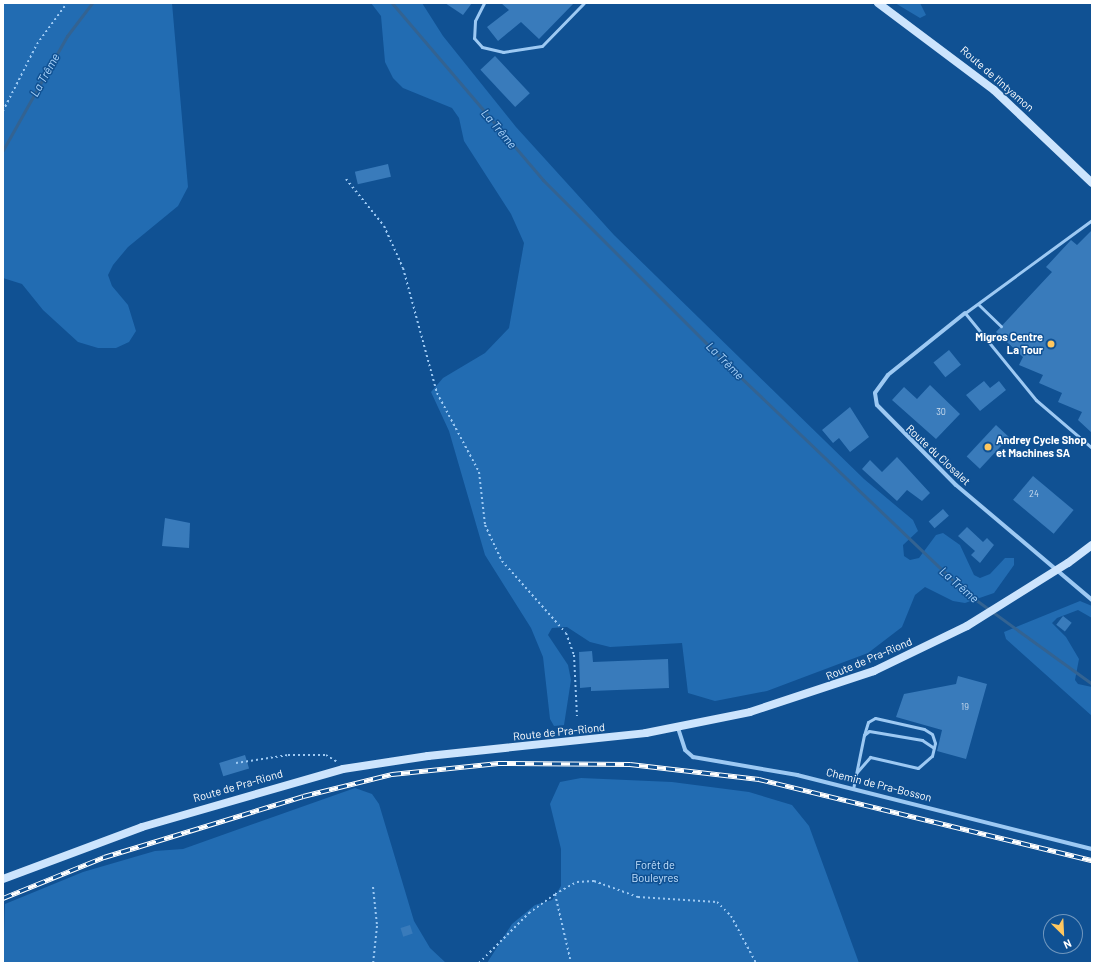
<!DOCTYPE html>
<meta charset="utf-8">
<style>
body{margin:0}
#map{position:relative;width:1095px;height:966px;overflow:hidden;background:#105193;font-family:Barlow,sans-serif}
div>[style]{position:absolute}
[style*='--x']{left:calc(var(--x)*1px);top:calc(var(--y)*1px);width:calc(var(--w)*1px);rotate:calc(var(--a)*1deg)}
.green>*{inset:0;background:#226cb2}
.stream>*{height:3px;margin:-1.5px;padding:0 1.5px;transform-origin:1.5px;border-radius:1.5px;background:#336392}
.building>*{inset:0;background:#397bbb;transform-origin:0 0}
.path>*{height:2px;margin-top:-1px;transform-origin:0;background:repeating-linear-gradient(90deg,#9dc9f3 0 2px,transparent 0 5px)}
.lane>*{height:3px;margin:-1.5px;padding:0 1.5px;transform-origin:1.5px;border-radius:1.5px;background:#9dc9f3}
.street>*{height:4px;margin:-2px;padding:0 2px;transform-origin:2px;border-radius:2px;background:#9dc9f3}
.secondary>*{height:8px;margin:-4px;padding:0 4px;transform-origin:4px;border-radius:4px;background:#cce4fd}
.rail>*{height:4.5px;margin-top:-2.25px;transform-origin:0;background:repeating-linear-gradient(90deg,#105193 0 9px,#fff 0 18px);box-sizing:border-box;border-block:1px solid #fff}
.secondary-bridge>*{height:8px;margin:-4px;padding:0 4px;transform-origin:4px;border-radius:4px;background:#cce4fd}
.dots>*{width:11px;height:11px;translate:-50% -50%;box-sizing:border-box;border:2px solid #105193;border-radius:50%}
span{translate:-50% -50%;white-space:nowrap;text-align:center;line-height:1.15;-webkit-text-stroke:3px #105193;paint-order:stroke}
.number-label{font-size:9px;color:#cedeee}
.number-label span{-webkit-text-stroke-width:0}
.street-label{font-size:11px;color:#fff}
.poi-label{font-size:11px;color:#fff;font-weight:700}
.right{translate:-100% -50%;text-align:right}
.left{translate:0 -50%;text-align:left}
.park-label{font-size:11px;color:#c4e2fe}
.water-label{font-size:12px;color:#a9d3fa;font-style:italic}
.frame{position:absolute;inset:0;border:4px solid #fff;pointer-events:none}
.north{position:absolute;left:1043px;top:914px;width:40px;height:40px;box-sizing:border-box;background:#105193;border:1px solid #7097be;border-radius:50%;rotate:156deg;font-size:11px;font-weight:700;line-height:16px;text-align:center;color:#fff}
.north::after{content:'';display:block;margin:auto;width:14px;height:18px;background:#ffc75f;clip-path:polygon(50% 0,100% 100%,50% 72%,0 100%)}
</style>
<div id="map">
<div class="green">
<div style="clip-path:polygon(3px 3px,172px 3px,188px 187px,178px 206px,128px 247px,113px 265px,108px 275px,112px 286px,128px 305px,136px 331px,129px 342px,116px 348px,98px 348px,78px 342px,43px 310px,22px 284px,3px 278px)"></div>
<div style="clip-path:polygon(371px 3px,422px 3px,443px 36px,516px 127px,614px 235px,864px 479px,913px 520px,918px 531px,903px 545px,904px 556px,910px 560px,919px 558px,936px 535px,943px 533px,960px 545px,974px 575px,980px 578px,990px 574px,1005px 558px,1014px 558px,1014px 565px,994px 593px,965px 603px,953px 601px,925px 587px,915px 595px,902px 627px,868px 653px,767px 691px,715px 701px,688px 693px,682px 643px,610px 647px,590px 642px,567px 627px,552px 628px,548px 635px,568px 665px,571px 680px,564px 725px,554px 726px,550px 719px,543px 657px,531px 628px,485px 555px,449px 431px,431px 392px,443px 378px,485px 353px,509px 328px,524px 243px,511px 214px,464px 141px,459px 118px,452px 108px,403px 88px,393px 78px,385px 62px,381px 16px)"></div>
<div style="clip-path:polygon(895px 3px,920px 3px,926px 15px,920px 18px)"></div>
<div style="clip-path:polygon(1080px 601px,1092px 606px,1092px 618px,1078px 610px,1057px 618px,1052px 623px,1066px 637px,1079px 659px,1075px 680px,1078px 684px,1092px 687px,1092px 716px,1006px 639px,1004px 632px)"></div>
<div style="clip-path:polygon(581px 778px,672px 782px,749px 792px,792px 805px,809px 826px,859px 963px,487px 963px,512px 924px,535px 905px,552px 900px,561px 886px,561px 849px,550px 804px,560px 782px)"></div>
<div style="clip-path:polygon(355px 788px,372px 794px,379px 804px,414px 921px,430px 948px,446px 963px,3px 963px,5px 904px,83px 872px,155px 851px,183px 849px)"></div>
</div>
<div class="stream">
<div style="--x:392;--y:3;--w:233;--a:49.5"></div>
<div style="--x:543;--y:180;--w:270;--a:45"></div>
<div style="--x:734;--y:371;--w:320;--a:43.7"></div>
<div style="--x:965;--y:592;--w:157;--a:35.9"></div>
<div style="--x:3;--y:150;--w:131;--a:-60.7"></div>
<div style="--x:67;--y:36;--w:41;--a:-52.9"></div>
</div>
<div class="building">
<div style="clip-path:polygon(445px 3px,472px 3px,463px 15px)"></div>
<div style="clip-path:polygon(501px 3px,574px 3px,539px 39px,521px 22px,498px 41px,487px 27px,509px 10px)"></div>
<div style="left:495px;top:56px;width:51px;height:20px;rotate:47deg"></div>
<div style="left:388px;top:164px;width:13px;height:34px;rotate:77deg"></div>
<div style="clip-path:polygon(1092px 230px,1092px 433px,1078px 420px,1082px 412px,1058px 402px,1062px 393px,1039px 383px,1043px 375px,1019px 365px,1023px 357px,996px 332px,1052px 272px,1046px 267px,1071px 240px,1077px 245px)"></div>
<div style="left:949px;top:350px;width:19px;height:20px;rotate:51deg"></div>
<div style="clip-path:polygon(984px 381px,990px 388px,999px 381px,1006px 390px,980px 411px,966px 395px)"></div>
<div style="clip-path:polygon(930px 385px,960px 414px,936px 439px,892px 400px,904px 387px,917px 399px)"></div>
<div style="clip-path:polygon(850px 407px,869px 437px,850px 452px,839px 438px,833px 443px,822px 430px)"></div>
<div style="left:996px;top:425px;width:18px;height:43px;rotate:43deg"></div>
<div style="clip-path:polygon(897px 457px,930px 493px,922px 501px,907px 490px,897px 501px,862px 469px,870px 460px,882px 472px)"></div>
<div style="left:1033px;top:476px;width:53px;height:31px;rotate:40deg"></div>
<div style="left:943px;top:509px;width:9px;height:19px;rotate:49deg"></div>
<div style="clip-path:polygon(165px 518px,190px 523px,189px 548px,162px 546px)"></div>
<div style="clip-path:polygon(967px 527px,983px 542px,987px 538px,994px 545px,980px 563px,971px 555px,975px 551px,958px 536px)"></div>
<div style="left:1063px;top:616px;width:11px;height:11px;rotate:38deg"></div>
<div style="clip-path:polygon(592px 651px,593px 662px,668px 659px,669px 688px,591px 691px,591px 687px,580px 688px,579px 652px)"></div>
<div style="clip-path:polygon(958px 676px,987px 684px,966px 759px,937px 751px,942px 730px,896px 717px,904px 694px,956px 684px)"></div>
<div style="left:245px;top:755px;width:14px;height:27px;rotate:73deg"></div>
<div style="left:410px;top:925px;width:9px;height:10px;rotate:72deg"></div>
</div>
<div class="path">
<div style="--x:3;--y:111;--w:75;--a:-63.1"></div>
<div style="--x:37;--y:44;--w:51;--a:-53.8"></div>
<div style="--x:346;--y:179;--w:60;--a:51"></div>
<div style="--x:384;--y:226;--w:46;--a:65.7"></div>
<div style="--x:403;--y:268;--w:130;--a:74.8"></div>
<div style="--x:437;--y:393;--w:89;--a:62"></div>
<div style="--x:479;--y:472;--w:53;--a:83.5"></div>
<div style="--x:485;--y:525;--w:40;--a:65"></div>
<div style="--x:502;--y:561;--w:96;--a:48.4"></div>
<div style="--x:566;--y:633;--w:23;--a:70"></div>
<div style="--x:574;--y:655;--w:61;--a:87.2"></div>
<div style="--x:236;--y:763;--w:53;--a:-8.7"></div>
<div style="--x:288;--y:755;--w:38;--a:0"></div>
<div style="--x:326;--y:755;--w:13;--a:32"></div>
<div style="--x:373;--y:887;--w:39;--a:84"></div>
<div style="--x:377;--y:926;--w:37;--a:96"></div>
<div style="--x:555;--y:894;--w:71;--a:76.9"></div>
<div style="--x:479;--y:963;--w:71;--a:-45"></div>
<div style="--x:529;--y:913;--w:32;--a:-36"></div>
<div style="--x:555;--y:894;--w:25;--a:-29"></div>
<div style="--x:577;--y:882;--w:17;--a:-3"></div>
<div style="--x:594;--y:881;--w:47;--a:20"></div>
<div style="--x:638;--y:897;--w:79;--a:3.6"></div>
<div style="--x:717;--y:902;--w:20;--a:45"></div>
<div style="--x:731;--y:916;--w:53;--a:62"></div>
</div>
<div class="lane">
<div style="--x:484;--y:3;--w:20;--a:117"></div>
<div style="--x:475;--y:21;--w:17;--a:93"></div>
<div style="--x:474;--y:38;--w:12;--a:48"></div>
<div style="--x:482;--y:47;--w:22;--a:13"></div>
<div style="--x:503;--y:52;--w:39;--a:-9"></div>
<div style="--x:542;--y:46;--w:60;--a:-45.7"></div>
<div style="--x:1092;--y:220;--w:157;--a:143.8"></div>
<div style="--x:965;--y:313;--w:112;--a:50.8"></div>
<div style="--x:1036;--y:400;--w:74;--a:40.6"></div>
<div style="--x:978;--y:304;--w:32;--a:44"></div>
<div style="--x:857;--y:772;--w:20;--a:-49"></div>
<div style="--x:870;--y:757;--w:49;--a:12.9"></div>
<div style="--x:918;--y:768;--w:18;--a:-41"></div>
<div style="--x:932;--y:756;--w:13;--a:-77"></div>
<div style="--x:935;--y:743;--w:9;--a:-108"></div>
<div style="--x:932;--y:734;--w:9;--a:-148"></div>
<div style="--x:924;--y:729;--w:50;--a:-167.3"></div>
<div style="--x:875;--y:718;--w:8;--a:150"></div>
<div style="--x:868;--y:722;--w:14;--a:107"></div>
<div style="--x:853;--y:789;--w:55;--a:-78.5"></div>
<div style="--x:864;--y:735;--w:6;--a:-39"></div>
<div style="--x:869;--y:731;--w:54;--a:9.6"></div>
<div style="--x:922;--y:740;--w:14;--a:34"></div>
</div>
<div class="street">
<div style="--x:965;--y:313;--w:99;--a:141.2"></div>
<div style="--x:888;--y:375;--w:22;--a:126"></div>
<div style="--x:875;--y:393;--w:12;--a:81"></div>
<div style="--x:877;--y:405;--w:112;--a:45.4"></div>
<div style="--x:956;--y:485;--w:178;--a:40.2"></div>
<div style="--x:678;--y:728;--w:23;--a:72"></div>
<div style="--x:685;--y:750;--w:11;--a:41"></div>
<div style="--x:693;--y:757;--w:106;--a:9.8"></div>
<div style="--x:797;--y:775;--w:304;--a:14.1"></div>
</div>
<div class="secondary">
<div style="--x:878;--y:3;--w:145;--a:36.9"></div>
<div style="--x:994;--y:90;--w:135;--a:43.5"></div>
<div style="--x:1068;--y:563;--w:30;--a:-37"></div>
<div style="--x:3;--y:879;--w:148;--a:-20.5"></div>
<div style="--x:142;--y:827;--w:209;--a:-16.1"></div>
<div style="--x:343;--y:769;--w:86;--a:-8.7"></div>
<div style="--x:428;--y:756;--w:219;--a:-6"></div>
<div style="--x:646;--y:733;--w:106;--a:-11.4"></div>
<div style="--x:750;--y:712;--w:131;--a:-18.3"></div>
<div style="--x:874;--y:671;--w:103;--a:-25.8"></div>
</div>
<div class="rail">
<div style="--x:3;--y:898;--w:109;--a:-22.1"></div>
<div style="--x:104;--y:857;--w:208;--a:-17"></div>
<div style="--x:303;--y:796;--w:92;--a:-13.9"></div>
<div style="--x:392;--y:774;--w:107;--a:-5.9"></div>
<div style="--x:498;--y:763;--w:132;--a:0.4"></div>
<div style="--x:630;--y:764;--w:130;--a:6.6"></div>
<div style="--x:759;--y:779;--w:343;--a:13.7"></div>
</div>
<div class="secondary-bridge">
<div style="--x:967;--y:626;--w:119;--a:-32"></div>
</div>
<div class="dots">
<div style="left:1051px;top:344px;background:#ffc75f"></div>
<div style="left:988px;top:447px;background:#ffc75f"></div>
</div>
<div class="number-label">
<span style="left:941px;top:412px">30</span>
<span style="left:1034px;top:494px">24</span>
<span style="left:965px;top:707px">19</span>
</div>
<div class="street-label">
<span style="left:997px;top:79px;rotate:41deg">Route de l'Intyamon</span>
<span style="left:938px;top:455px;rotate:43deg">Route du Closalet</span>
<span style="left:869px;top:659px;rotate:-23deg">Route de Pra-Riond</span>
<span style="left:559px;top:732px;rotate:-6deg">Route de Pra-Riond</span>
<span style="left:879px;top:785px;rotate:14deg">Chemin de Pra-Bosson</span>
<span style="left:238px;top:786px;rotate:-16deg">Route de Pra-Riond</span>
</div>
<div class="poi-label">
<span class="right" style="left:1043px;top:344px">Migros Centre<br>La Tour</span>
<span class="left" style="left:996px;top:447px">Andrey Cycle Shop<br>et Machines SA</span>
</div>
<div class="park-label">
<span style="left:655px;top:872px">Forêt de<br>Bouleyres</span>
</div>
<div class="water-label">
<span style="left:45px;top:75px;rotate:-61deg">La Trême</span>
<span style="left:499px;top:129px;rotate:50deg">La Trême</span>
<span style="left:725px;top:361px;rotate:45deg">La Trême</span>
<span style="left:959px;top:585px;rotate:41deg">La Trême</span>
</div>
<div class="frame"></div>
<div class="north">N</div>
</div>
